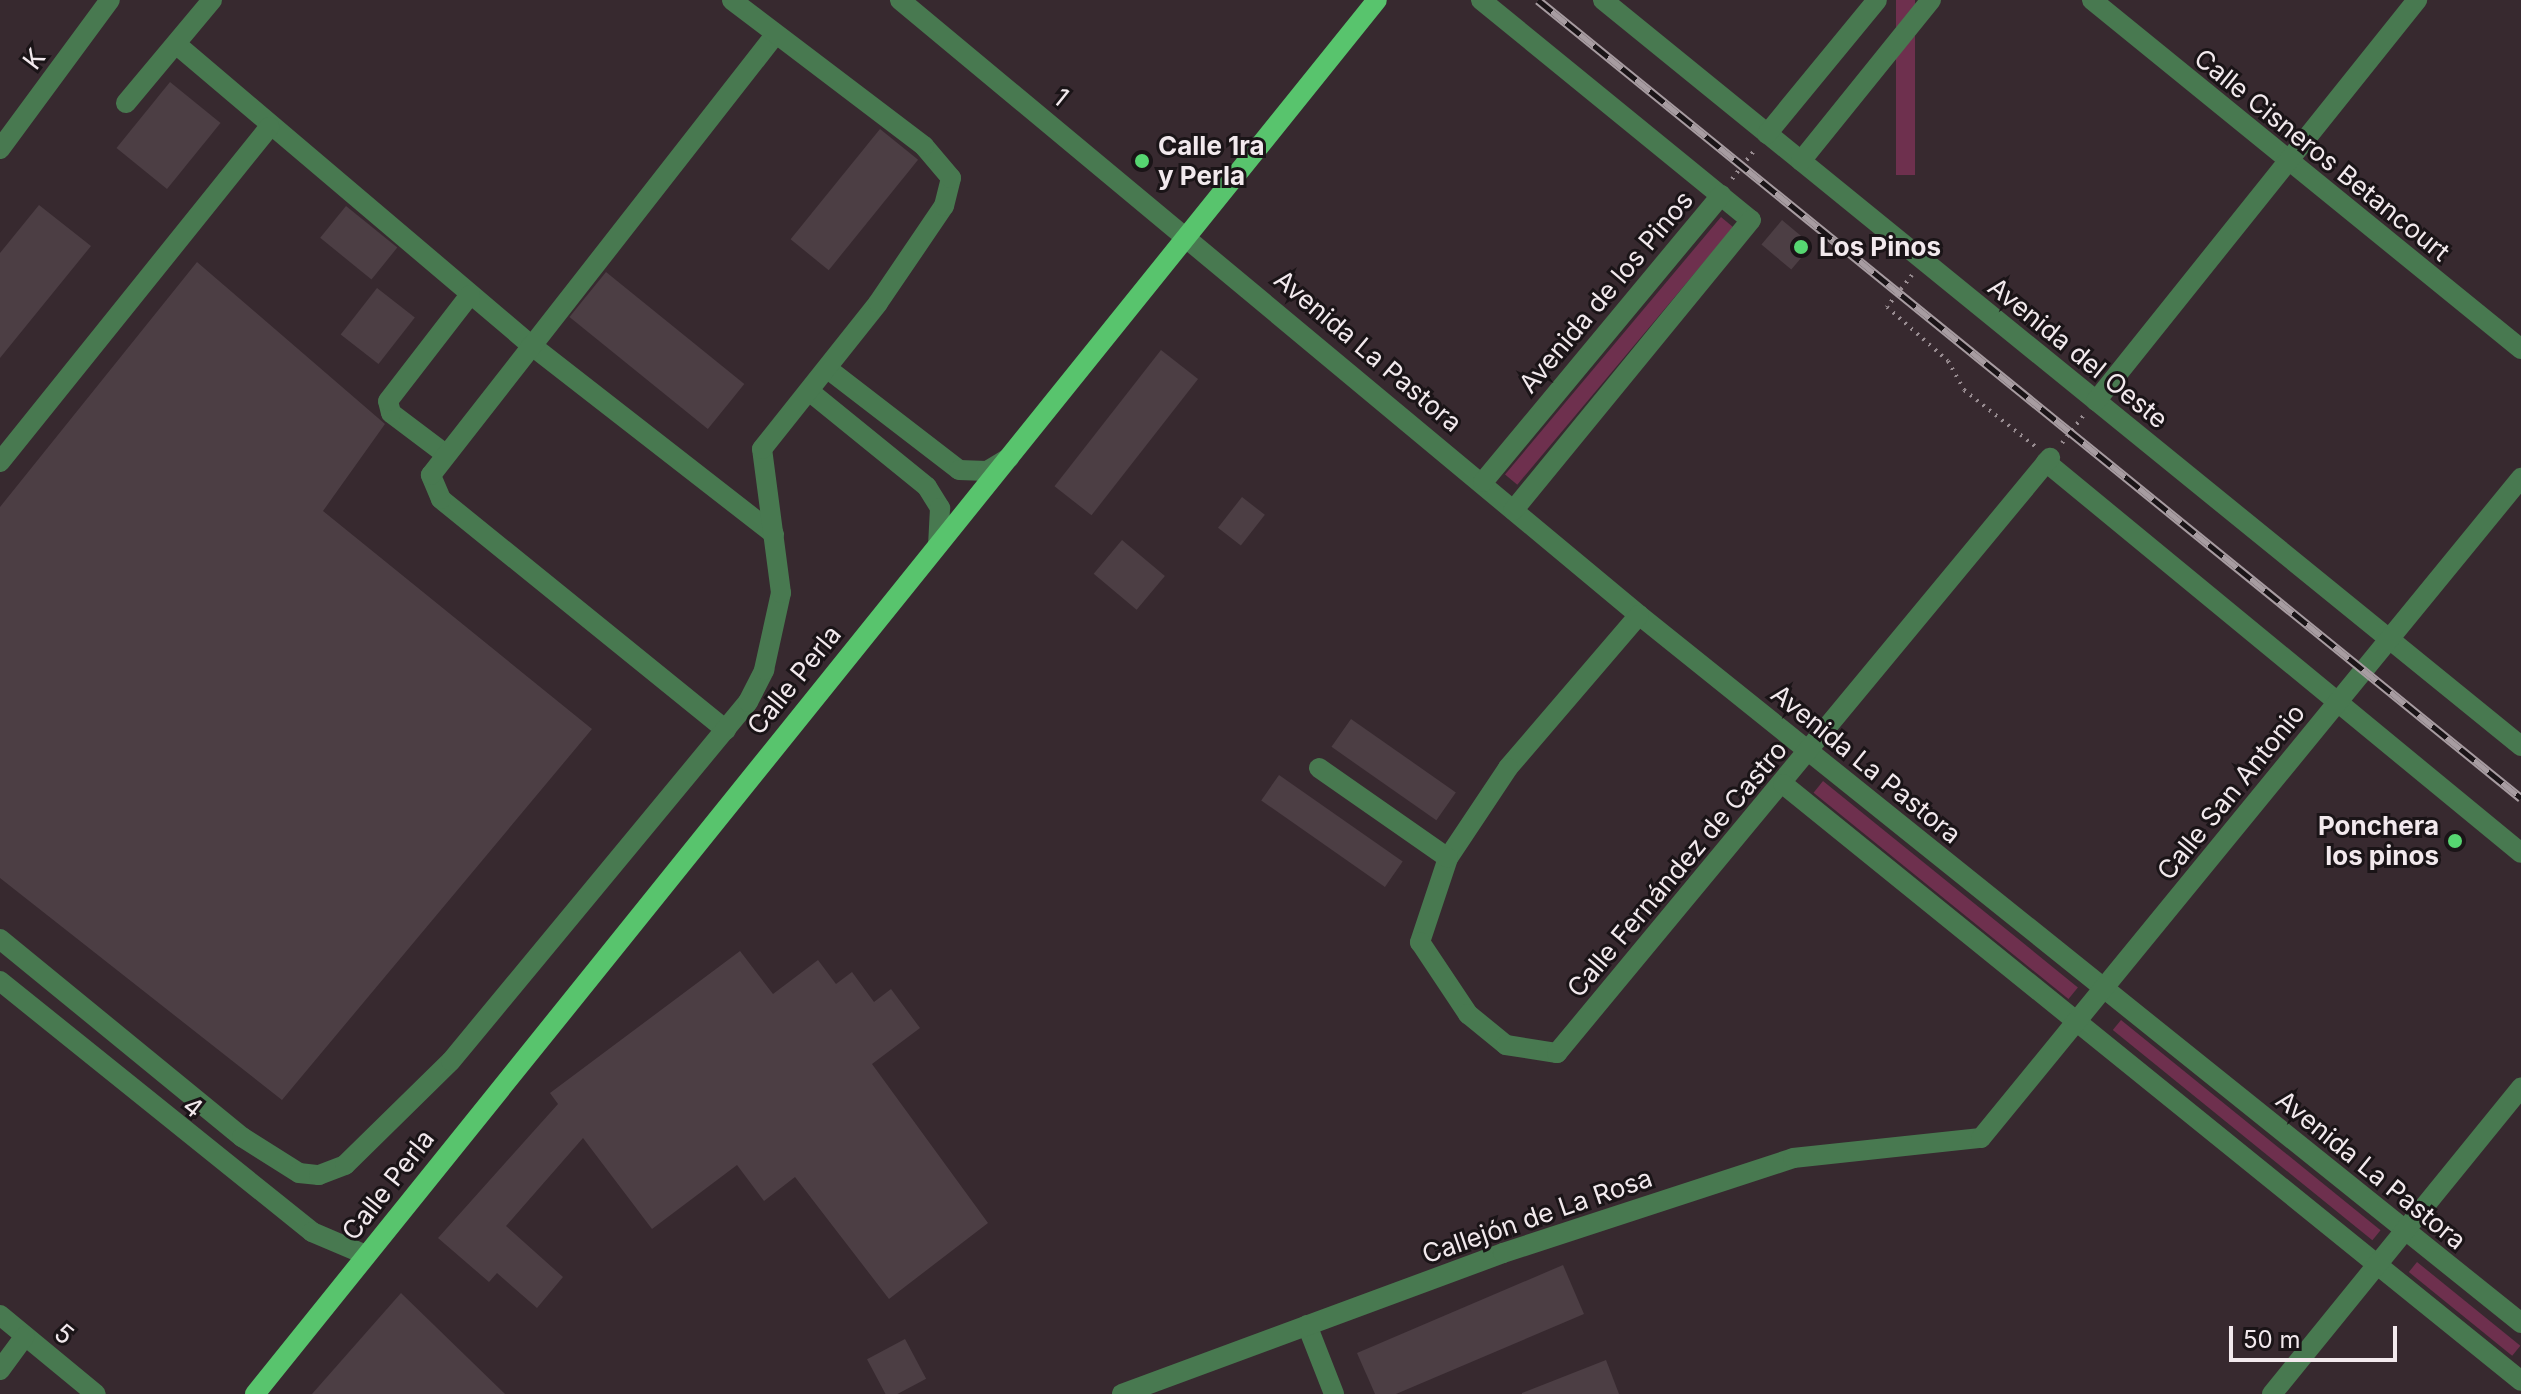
<!DOCTYPE html>
<meta charset="utf-8">
<style>
body{margin:0}
#map{position:relative;width:2521px;height:1394px;overflow:hidden;background:#37292f;font-family:Inter,sans-serif}
div>[style]{position:absolute}
[style*='--x']{left:calc(var(--x)*1px);top:calc(var(--y)*1px);width:calc(var(--w)*1px);rotate:calc(var(--a)*1deg)}
.green>*{inset:0;background:#6e304e;transform-origin:0 0}
.building>*{inset:0;background:#4c3e44;transform-origin:0 0}
.path>*{height:4px;margin-top:-2px;transform-origin:0;background:repeating-linear-gradient(90deg,#988c91 0 2px,transparent 0 8px)}
.minor>*{height:20px;margin:-10px;padding:0 10px;transform-origin:10px;border-radius:10px;background:#487950}
.major>*{height:20px;margin:-10px;padding:0 10px;transform-origin:10px;border-radius:10px;background:#58c46d}
.rail>*{height:9px;margin-top:-4.5px;transform-origin:0;background:repeating-linear-gradient(90deg,#1a1417 0 18px,#a79ca1 0 36px);box-sizing:border-box;border-block:2px solid #a79ca1}
.dots>*{width:22px;height:22px;translate:-50% -50%;box-sizing:border-box;border:4px solid #1a1417;border-radius:50%}
span{translate:-50% -50%;white-space:nowrap;text-align:center;line-height:1.15;-webkit-text-stroke:6px #1a1417;paint-order:stroke}
.street-label{font-size:26px;color:#f2e9ed}
.poi-label{font-size:26px;color:#f2e9ed;font-weight:700}
.left{translate:0 -50%;text-align:left}
.right{translate:-100% -50%;text-align:right}
.scale{position:absolute;left:2229px;top:1326px;width:168px;height:36px;box-sizing:border-box;border:4px solid #f2e9ed;border-top:0;padding-left:10px;font-size:24px;line-height:28px;white-space:nowrap;color:#f2e9ed;-webkit-text-stroke:6px #1a1417;paint-order:stroke}
</style>
<div id="map">
<div class="green">
<div style="left:1896px;top:0;width:19px;height:175px"></div>
<div style="left:1721px;top:217px;width:16px;height:336px;rotate:40deg"></div>
<div style="left:1823px;top:781px;width:328px;height:15px;rotate:39deg"></div>
<div style="left:2121px;top:1020px;width:334px;height:13px;rotate:39deg"></div>
<div style="left:2417px;top:1262px;width:133px;height:13px;rotate:39deg"></div>
</div>
<div class="building">
<div style="left:170px;top:82px;width:65px;height:85px;rotate:39deg"></div>
<div style="left:880px;top:129px;width:49px;height:142px;rotate:39deg"></div>
<div style="clip-path:polygon(39px 205px,91px 246px,0 358px,0 253px)"></div>
<div style="left:346px;top:206px;width:66px;height:41px;rotate:39deg"></div>
<div style="left:1782px;top:220px;width:39px;height:32px;rotate:40deg"></div>
<div style="clip-path:polygon(197px 262px,385px 424px,323px 511px,592px 729px,282px 1100px,0 878px,0 507px)"></div>
<div style="left:606px;top:272px;width:178px;height:58px;rotate:39deg"></div>
<div style="left:377px;top:288px;width:48px;height:59px;rotate:38deg"></div>
<div style="left:1161px;top:350px;width:47px;height:173px;rotate:38deg"></div>
<div style="left:1242px;top:497px;width:29px;height:39px;rotate:38deg"></div>
<div style="left:1122px;top:540px;width:56px;height:44px;rotate:40deg"></div>
<div style="left:1351px;top:719px;width:128px;height:34px;rotate:35deg"></div>
<div style="left:1279px;top:775px;width:151px;height:31px;rotate:35deg"></div>
<div style="clip-path:polygon(740px 951px,773px 994px,818px 960px,836px 984px,852px 972px,874px 1002px,891px 989px,920px 1028px,872px 1064px,988px 1223px,889px 1299px,795px 1177px,764px 1201px,737px 1165px,652px 1229px,583px 1138px,506px 1226px,563px 1277px,537px 1308px,497px 1273px,489px 1282px,438px 1238px,558px 1104px,550px 1093px)"></div>
<div style="clip-path:polygon(1563px 1265px,1584px 1314px,1396px 1394px,1375px 1394px,1357px 1353px)"></div>
<div style="clip-path:polygon(401px 1293px,505px 1394px,312px 1394px)"></div>
<div style="left:905px;top:1339px;width:45px;height:43px;rotate:62deg"></div>
<div style="clip-path:polygon(1606px 1360px,1619px 1394px,1522px 1394px,1522px 1393px)"></div>
</div>
<div class="path">
<div style="--x:1732;--y:179;--w:39;--a:-52"></div>
<div style="--x:1912;--y:275;--w:41;--a:128"></div>
<div style="--x:1887;--y:307;--w:81;--a:41.5"></div>
<div style="--x:1948;--y:361;--w:33;--a:61"></div>
<div style="--x:1964;--y:390;--w:92;--a:38.4"></div>
<div style="--x:2062;--y:443;--w:36;--a:-52"></div>
</div>
<div class="minor">
<div style="--x:900;--y:0;--w:961;--a:39.77"></div>
<div style="--x:1639;--y:615;--w:1131;--a:38.75"></div>
<div style="--x:1481;--y:0;--w:348;--a:39.2"></div>
<div style="--x:1751;--y:220;--w:375;--a:129.3"></div>
<div style="--x:1603;--y:0;--w:1183;--a:39.1"></div>
<div style="--x:2092;--y:0;--w:553;--a:39.13"></div>
<div style="--x:176;--y:44;--w:465;--a:40.3"></div>
<div style="--x:531;--y:345;--w:308;--a:37.9"></div>
<div style="--x:126;--y:103;--w:134;--a:-50.1"></div>
<div style="--x:1767;--y:134;--w:173;--a:-50.6"></div>
<div style="--x:0;--y:149;--w:185;--a:-53.6"></div>
<div style="--x:1801;--y:161;--w:207;--a:-51.1"></div>
<div style="--x:828;--y:369;--w:165;--a:37.6"></div>
<div style="--x:959;--y:470;--w:28;--a:2"></div>
<div style="--x:987;--y:471;--w:26;--a:-31"></div>
<div style="--x:809;--y:391;--w:152;--a:39.1"></div>
<div style="--x:927;--y:487;--w:25;--a:58"></div>
<div style="--x:940;--y:508;--w:35;--a:93"></div>
<div style="--x:2096;--y:401;--w:514;--a:-51.32"></div>
<div style="--x:444;--y:453;--w:66;--a:-143"></div>
<div style="--x:391;--y:413;--w:12;--a:-104"></div>
<div style="--x:388;--y:401;--w:134;--a:-52.3"></div>
<div style="--x:0;--y:462;--w:430;--a:-51.2"></div>
<div style="--x:2046;--y:462;--w:615;--a:39.46"></div>
<div style="--x:1483;--y:482;--w:373;--a:-50.3"></div>
<div style="--x:1639;--y:615;--w:201;--a:130.6"></div>
<div style="--x:1508;--y:768;--w:108;--a:123.7"></div>
<div style="--x:1448;--y:858;--w:89;--a:108.4"></div>
<div style="--x:1420;--y:942;--w:87;--a:56.3"></div>
<div style="--x:1468;--y:1014;--w:49;--a:39.2"></div>
<div style="--x:1506;--y:1045;--w:52;--a:8.9"></div>
<div style="--x:1557;--y:1053;--w:773;--a:-50.36"></div>
<div style="--x:726;--y:730;--w:367;--a:-141"></div>
<div style="--x:441;--y:499;--w:26;--a:-113"></div>
<div style="--x:431;--y:475;--w:559;--a:-51.98"></div>
<div style="--x:1319;--y:768;--w:157;--a:34.9"></div>
<div style="--x:1783;--y:784;--w:949;--a:38.97"></div>
<div style="--x:0;--y:939;--w:313;--a:39.3"></div>
<div style="--x:242;--y:1137;--w:67;--a:32.3"></div>
<div style="--x:299;--y:1173;--w:20;--a:6"></div>
<div style="--x:319;--y:1175;--w:28;--a:-21"></div>
<div style="--x:345;--y:1165;--w:148;--a:-44.5"></div>
<div style="--x:451;--y:1061;--w:466;--a:-50.4"></div>
<div style="--x:748;--y:702;--w:36;--a:-63"></div>
<div style="--x:764;--y:670;--w:79;--a:-77.6"></div>
<div style="--x:781;--y:593;--w:145;--a:-97.5"></div>
<div style="--x:762;--y:449;--w:186;--a:-51.5"></div>
<div style="--x:878;--y:303;--w:117;--a:-55.8"></div>
<div style="--x:944;--y:206;--w:29;--a:-76"></div>
<div style="--x:951;--y:178;--w:42;--a:-130.2"></div>
<div style="--x:924;--y:146;--w:241;--a:-142.8"></div>
<div style="--x:0;--y:981;--w:400;--a:38.8"></div>
<div style="--x:312;--y:1232;--w:59;--a:23.1"></div>
<div style="--x:0;--y:1315;--w:124;--a:39.5"></div>
<div style="--x:1307;--y:1325;--w:74;--a:68.6"></div>
<div style="--x:0;--y:1370;--w:42;--a:-53.7"></div>
<div style="--x:1122;--y:1394;--w:406;--a:-20.3"></div>
<div style="--x:1503;--y:1253;--w:305;--a:-18.1"></div>
<div style="--x:1793;--y:1158;--w:189;--a:-6.1"></div>
<div style="--x:1981;--y:1138;--w:853;--a:-50.71"></div>
<div style="--x:2272;--y:1394;--w:395;--a:-50.9"></div>
</div>
<div class="major">
<div style="--x:255;--y:1394;--w:1789;--a:-51.17"></div>
</div>
<div class="rail">
<div style="--x:1538;--y:0;--w:1266;--a:39.07"></div>
</div>
<div class="dots">
<div style="left:1142px;top:161px;background:#56d671"></div>
<div style="left:1801px;top:247px;background:#56d671"></div>
<div style="left:2455px;top:841px;background:#56d671"></div>
</div>
<div class="street-label">
<span style="left:34px;top:59px;rotate:-53deg">K</span>
<span style="left:1061px;top:97px;rotate:39deg">1</span>
<span style="left:2322px;top:155px;rotate:39deg">Calle Cisneros Betancourt</span>
<span style="left:1606px;top:292px;rotate:-50deg">Avenida de los Pinos</span>
<span style="left:1368px;top:351px;rotate:40deg">Avenida La Pastora</span>
<span style="left:2078px;top:353px;rotate:39deg">Avenida del Oeste</span>
<span style="left:794px;top:680px;rotate:-51deg">Calle Perla</span>
<span style="left:1866px;top:764px;rotate:39deg">Avenida La Pastora</span>
<span style="left:2231px;top:792px;rotate:-51deg">Calle San Antonio</span>
<span style="left:1677px;top:869px;rotate:-50deg">Calle Fernández de Castro</span>
<span style="left:193px;top:1107px;rotate:38deg">4</span>
<span style="left:2371px;top:1170px;rotate:39deg">Avenida La Pastora</span>
<span style="left:388px;top:1185px;rotate:-52deg">Calle Perla</span>
<span style="left:1537px;top:1216px;rotate:-19deg">Callejón de La Rosa</span>
<span style="left:64px;top:1334px;rotate:39deg">5</span>
</div>
<div class="poi-label">
<span class="left" style="left:1158px;top:161px">Calle 1ra<br>y Perla</span>
<span class="left" style="left:1819px;top:247px">Los Pinos</span>
<span class="right" style="left:2439px;top:841px">Ponchera<br>los pinos</span>
</div>
<div class="scale">50 m</div>
</div>
